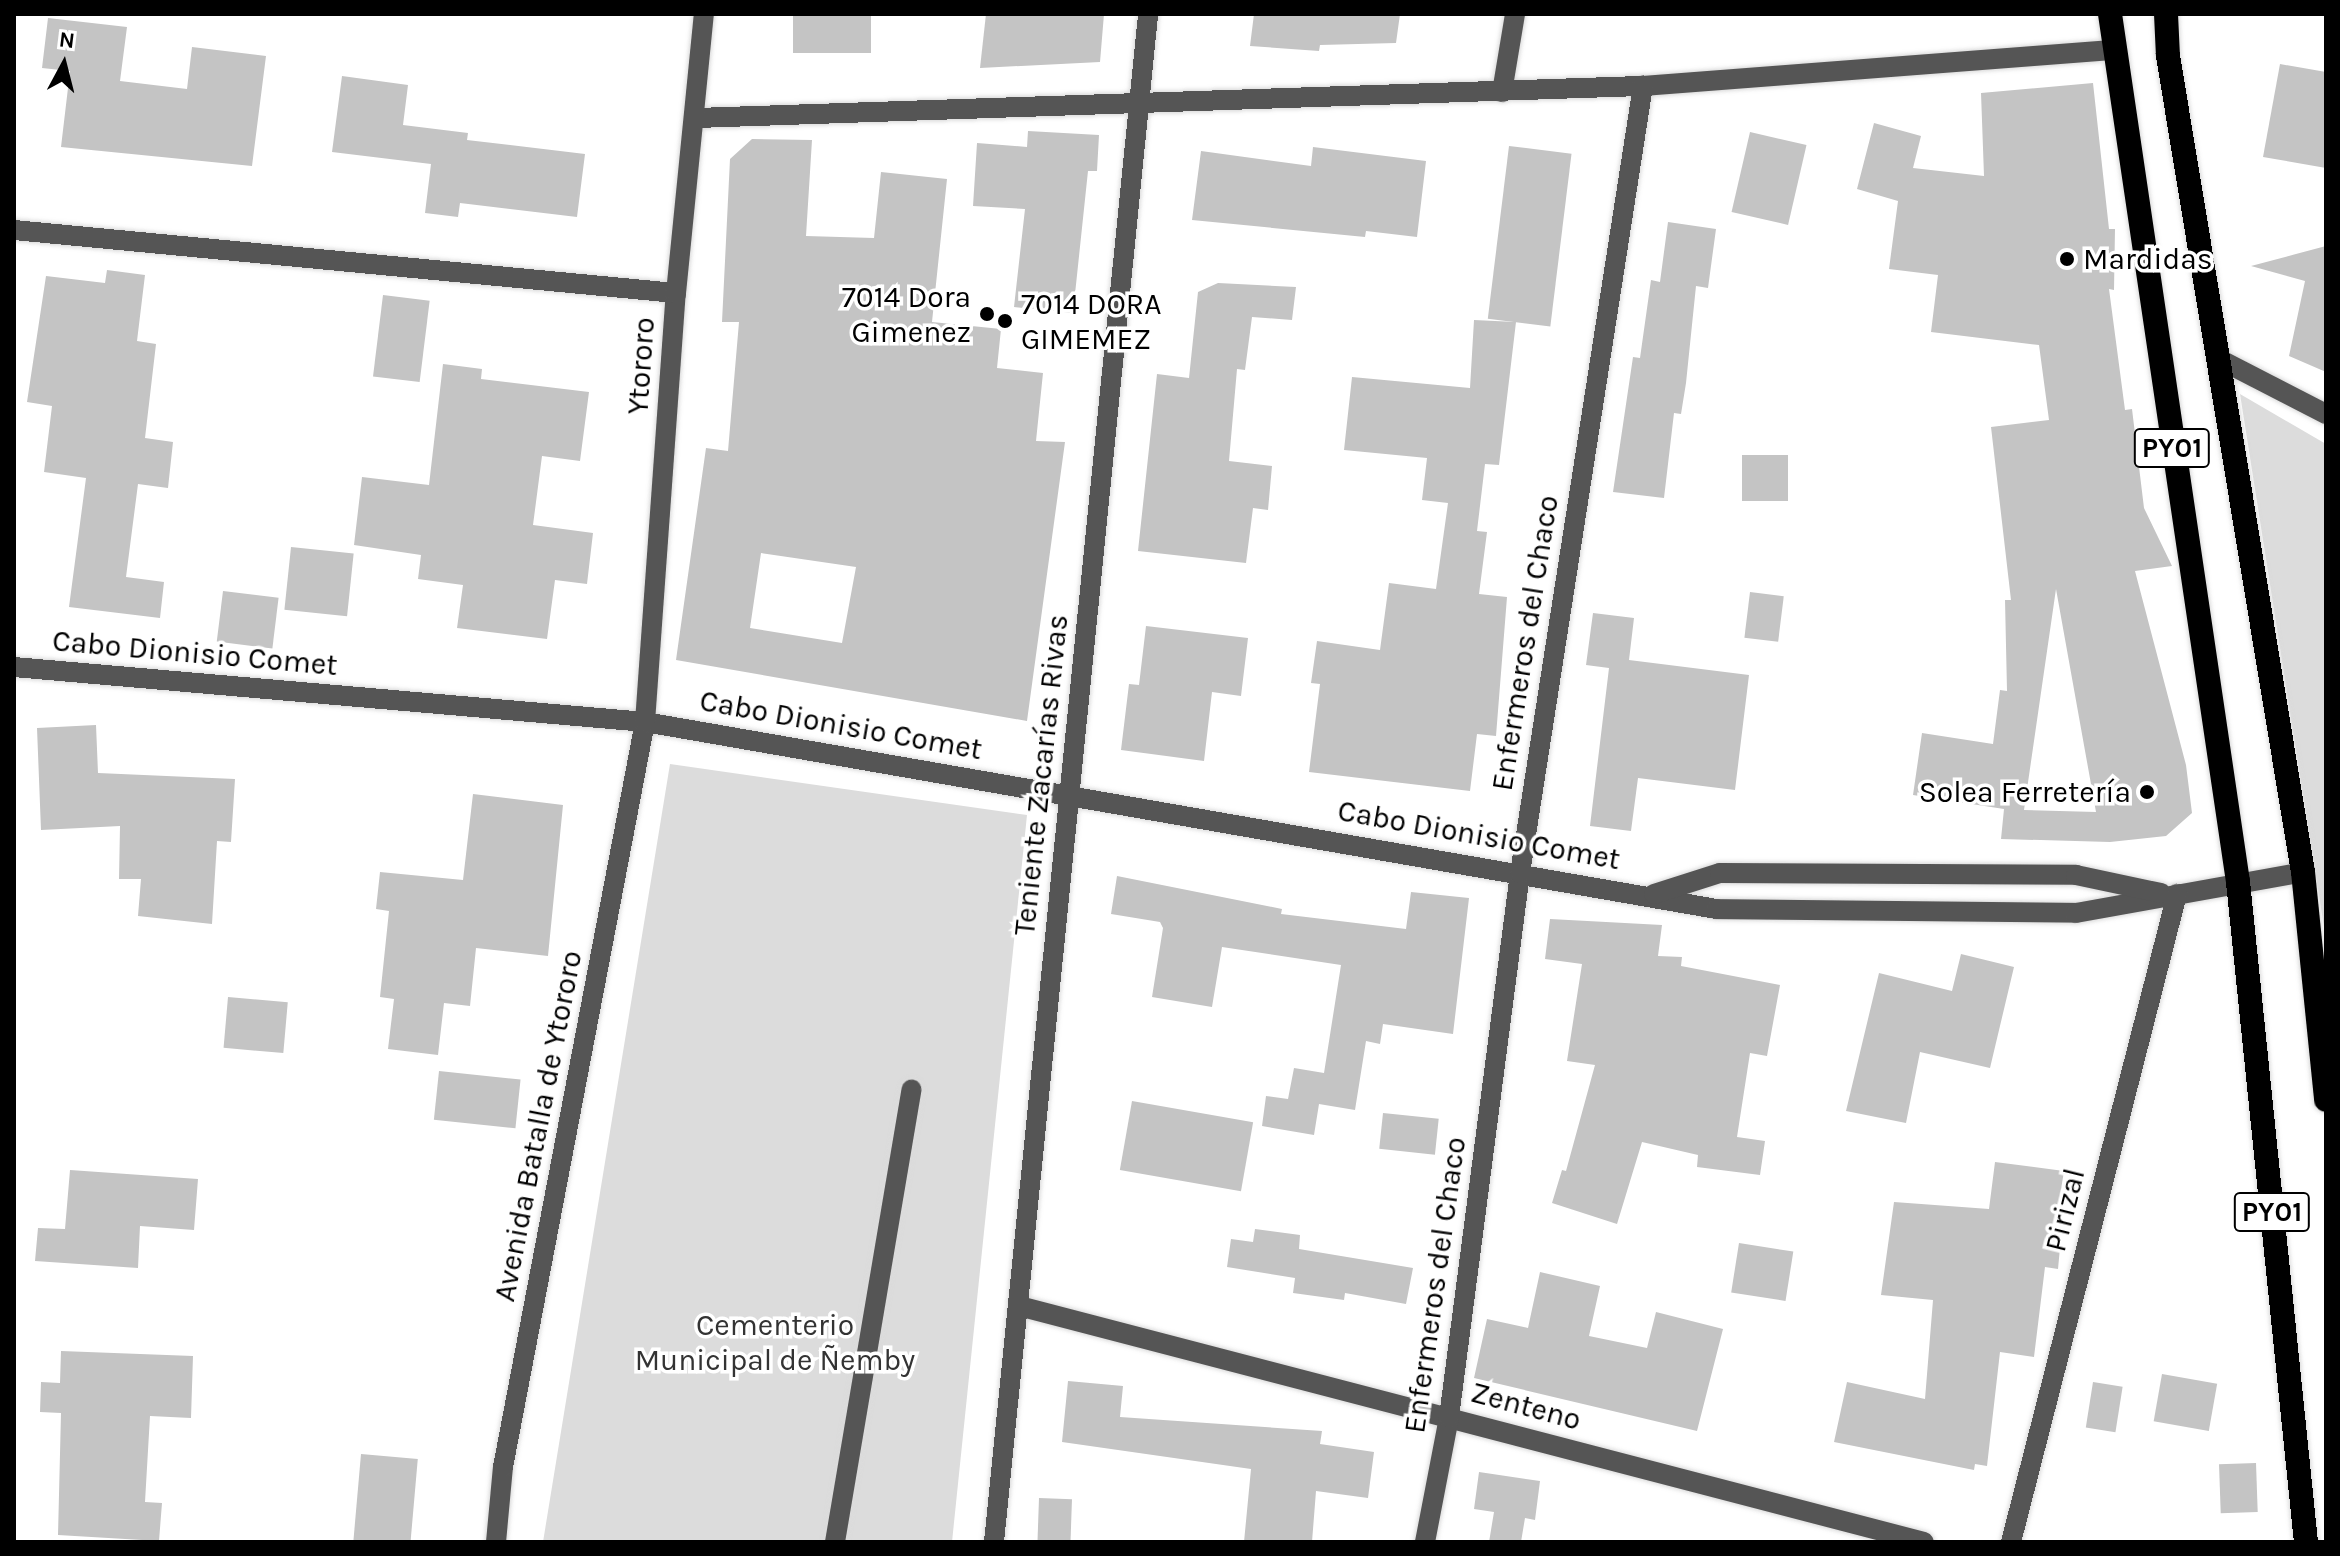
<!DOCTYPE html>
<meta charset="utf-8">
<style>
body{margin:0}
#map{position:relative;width:2340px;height:1556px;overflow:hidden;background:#fff;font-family:Karla,sans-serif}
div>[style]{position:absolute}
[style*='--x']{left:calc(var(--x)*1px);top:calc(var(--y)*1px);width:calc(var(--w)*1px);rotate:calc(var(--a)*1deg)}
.green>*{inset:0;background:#dcdcdc}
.building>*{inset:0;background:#c4c4c4;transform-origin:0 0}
.roads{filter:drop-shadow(0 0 2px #dbdbdb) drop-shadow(0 0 2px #dbdbdb)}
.minor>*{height:20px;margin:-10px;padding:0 10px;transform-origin:10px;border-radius:10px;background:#555}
.highway>*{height:24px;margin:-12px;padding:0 12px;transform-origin:12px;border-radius:12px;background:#000}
.dots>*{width:22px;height:22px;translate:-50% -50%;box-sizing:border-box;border:4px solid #fff;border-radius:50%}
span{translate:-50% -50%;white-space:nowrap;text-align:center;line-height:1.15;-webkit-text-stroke:7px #fff;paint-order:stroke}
.shield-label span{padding:2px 6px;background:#fff;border:2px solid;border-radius:6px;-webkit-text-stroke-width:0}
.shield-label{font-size:28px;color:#000;font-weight:700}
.poi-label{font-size:30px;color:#000}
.left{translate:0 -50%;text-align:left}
.right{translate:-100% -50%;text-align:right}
.street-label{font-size:30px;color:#000}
.park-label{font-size:30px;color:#333}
.frame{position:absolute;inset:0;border:16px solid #000;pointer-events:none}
.north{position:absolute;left:24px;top:24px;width:80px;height:80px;-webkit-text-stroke:6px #fff;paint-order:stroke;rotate:7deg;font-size:22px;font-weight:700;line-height:32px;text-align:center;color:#000}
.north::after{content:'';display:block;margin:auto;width:28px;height:36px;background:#000;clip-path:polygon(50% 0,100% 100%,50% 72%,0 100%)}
</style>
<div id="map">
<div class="green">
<div style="clip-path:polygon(2240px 394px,2326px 444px,2326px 940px)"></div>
<div style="clip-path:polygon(670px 764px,1027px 815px,952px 1542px,543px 1542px)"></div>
</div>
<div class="building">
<div style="left:793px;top:14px;width:78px;height:39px"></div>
<div style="clip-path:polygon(986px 14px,1104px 14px,1100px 62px,980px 68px)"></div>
<div style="clip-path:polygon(1254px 14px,1400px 14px,1396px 43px,1320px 45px,1319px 51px,1250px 46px)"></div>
<div style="clip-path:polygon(48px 18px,127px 27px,120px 81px,187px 89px,192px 47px,266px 56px,252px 166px,61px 147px,70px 71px,42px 68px)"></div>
<div style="clip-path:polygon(2280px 64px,2326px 72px,2326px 168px,2263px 157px)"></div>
<div style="clip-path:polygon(342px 76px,408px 85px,403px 125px,468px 133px,467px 140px,585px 154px,577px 217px,460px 203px,458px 217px,425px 213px,431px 164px,332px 152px)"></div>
<div style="clip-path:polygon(evenodd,2093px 83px,2109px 229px,2115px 229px,2114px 290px,2109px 289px,2125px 410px,2132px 409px,2144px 508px,2172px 566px,2135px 571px,2186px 765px,2192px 813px,2166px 836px,2110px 842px,2001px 839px,2004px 809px,1913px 795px,1922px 733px,1993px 744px,2000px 690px,2007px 691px,2005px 600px,2011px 600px,1991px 427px,2049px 420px,2039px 345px,1931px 332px,1938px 275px,1889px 269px,1898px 201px,1857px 189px,1874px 123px,1921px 136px,1913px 168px,1984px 176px,1981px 93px,2093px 83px,2056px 589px,2096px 812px,2024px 810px,2056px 589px)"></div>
<div style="clip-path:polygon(1028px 131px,1099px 135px,1097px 171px,1088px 171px,1073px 313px,1014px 307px,1025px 209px,973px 206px,977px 143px,1027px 147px)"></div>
<div style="left:1750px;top:132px;width:58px;height:82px;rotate:13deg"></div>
<div style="clip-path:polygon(evenodd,752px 139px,812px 140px,806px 236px,874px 238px,881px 172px,947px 179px,932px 322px,1001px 329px,997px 368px,1043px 373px,1036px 441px,1065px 442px,1027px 721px,676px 660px,706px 448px,728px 451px,739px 322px,722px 322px,730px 159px,752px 139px,761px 553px,856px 567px,842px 643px,750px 628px,761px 553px)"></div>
<div style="left:1509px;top:146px;width:63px;height:174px;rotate:7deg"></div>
<div style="clip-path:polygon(1313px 147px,1426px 161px,1417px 237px,1366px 231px,1365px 237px,1192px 220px,1201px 151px,1311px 166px)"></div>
<div style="clip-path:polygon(1668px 222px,1716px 229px,1708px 288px,1696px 286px,1686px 383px,1681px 414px,1674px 413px,1664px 498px,1613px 492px,1633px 357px,1640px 358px,1651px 280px,1660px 282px)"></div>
<div style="clip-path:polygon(2326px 246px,2326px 372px,2289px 356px,2305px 281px,2251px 266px)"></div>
<div style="clip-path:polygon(107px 270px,145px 275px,137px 341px,156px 344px,145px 438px,173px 442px,168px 488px,138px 484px,126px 577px,164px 582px,160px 618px,69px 607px,86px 478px,44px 472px,52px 406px,27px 402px,46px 276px,105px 283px)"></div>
<div style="clip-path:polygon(1218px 283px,1296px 287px,1292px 320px,1252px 317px,1245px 370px,1237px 369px,1229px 461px,1272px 466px,1268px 510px,1253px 508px,1246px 563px,1138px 551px,1157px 374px,1189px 378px,1198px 292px)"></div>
<div style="left:383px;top:295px;width:47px;height:82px;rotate:7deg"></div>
<div style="clip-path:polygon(1474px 320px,1516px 322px,1499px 465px,1485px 464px,1477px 531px,1487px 532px,1479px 594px,1507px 597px,1496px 736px,1477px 734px,1470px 791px,1309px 772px,1320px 684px,1311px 683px,1317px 641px,1380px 650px,1389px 583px,1436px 589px,1448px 503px,1422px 500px,1427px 458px,1344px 450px,1352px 377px,1470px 388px)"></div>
<div style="clip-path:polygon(443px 364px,482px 369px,481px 379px,589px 392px,580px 461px,542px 456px,533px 525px,593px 533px,587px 584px,555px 580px,547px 639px,457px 628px,463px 585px,418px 579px,421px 555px,354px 545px,362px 477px,429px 485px)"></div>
<div style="left:1742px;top:455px;width:46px;height:46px"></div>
<div style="left:291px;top:547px;width:63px;height:63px;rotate:6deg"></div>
<div style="left:223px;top:591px;width:56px;height:51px;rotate:7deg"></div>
<div style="left:1750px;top:592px;width:34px;height:46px;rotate:7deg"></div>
<div style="clip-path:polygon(1593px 613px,1634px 618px,1629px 660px,1749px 675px,1735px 790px,1638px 778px,1631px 831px,1590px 826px,1609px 668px,1586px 665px)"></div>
<div style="clip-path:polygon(1146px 626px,1248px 638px,1241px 696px,1212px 692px,1204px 761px,1121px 750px,1129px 684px,1139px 685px)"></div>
<div style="clip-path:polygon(96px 725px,98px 773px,235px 779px,231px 842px,217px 841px,212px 924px,138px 916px,141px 879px,119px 879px,120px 826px,41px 830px,37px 728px)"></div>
<div style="clip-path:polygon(473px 794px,563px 805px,548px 956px,476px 948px,470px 1006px,444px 1003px,438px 1055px,388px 1049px,394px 999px,380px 997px,389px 911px,376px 909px,380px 872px,463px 880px)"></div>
<div style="clip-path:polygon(1117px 876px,1282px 909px,1281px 914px,1406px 929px,1411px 892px,1469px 898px,1453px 1034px,1383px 1024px,1380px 1044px,1366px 1041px,1355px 1110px,1319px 1104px,1314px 1135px,1262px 1126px,1266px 1096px,1288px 1099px,1294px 1068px,1324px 1073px,1341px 965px,1222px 947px,1212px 1007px,1152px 997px,1163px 928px,1160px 922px,1111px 914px)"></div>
<div style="clip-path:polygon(1550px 919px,1662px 925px,1658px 956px,1682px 957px,1681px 966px,1780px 985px,1767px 1056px,1750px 1053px,1737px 1137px,1765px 1141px,1760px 1175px,1697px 1167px,1698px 1155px,1642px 1142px,1617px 1224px,1552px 1203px,1562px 1170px,1566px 1171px,1595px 1065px,1567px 1061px,1582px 964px,1545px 959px)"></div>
<div style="clip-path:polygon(1961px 954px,2014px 967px,1990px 1068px,1920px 1052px,1906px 1123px,1846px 1111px,1879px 973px,1952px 991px)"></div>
<div style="left:228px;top:997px;width:60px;height:51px;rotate:5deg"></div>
<div style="left:439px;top:1071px;width:82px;height:49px;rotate:6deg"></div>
<div style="left:1132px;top:1101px;width:123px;height:70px;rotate:10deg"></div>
<div style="left:1383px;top:1113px;width:56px;height:36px;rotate:6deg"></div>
<div style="clip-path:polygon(1995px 1162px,2064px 1171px,2057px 1215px,2063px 1216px,2058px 1269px,2045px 1267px,2034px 1357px,2000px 1352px,1987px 1466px,1975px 1464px,1974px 1470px,1834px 1442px,1847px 1382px,1925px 1399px,1933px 1300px,1881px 1295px,1894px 1202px,1989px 1209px)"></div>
<div style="clip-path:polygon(70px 1170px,198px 1179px,194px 1230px,140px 1226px,138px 1268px,35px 1261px,38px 1228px,65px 1229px)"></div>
<div style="clip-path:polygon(1255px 1229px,1300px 1235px,1299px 1249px,1413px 1268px,1406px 1304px,1345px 1293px,1344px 1300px,1293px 1293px,1295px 1278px,1227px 1267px,1231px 1239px,1253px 1242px)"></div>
<div style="left:1739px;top:1243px;width:55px;height:50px;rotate:9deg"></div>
<div style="clip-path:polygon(1540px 1272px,1600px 1286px,1589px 1336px,1647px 1348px,1656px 1312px,1723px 1329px,1697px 1431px,1474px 1378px,1487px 1319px,1528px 1328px)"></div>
<div style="clip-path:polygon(61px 1351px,193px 1356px,191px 1418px,150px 1416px,145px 1502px,162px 1503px,159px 1541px,58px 1535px,61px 1413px,40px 1412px,41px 1382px,60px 1383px)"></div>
<div style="left:2162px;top:1374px;width:56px;height:48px;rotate:10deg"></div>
<div style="clip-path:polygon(1068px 1381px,1123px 1386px,1120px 1417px,1322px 1431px,1320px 1444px,1374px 1452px,1368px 1498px,1316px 1491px,1312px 1542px,1244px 1542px,1251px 1469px,1062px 1442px)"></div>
<div style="left:2093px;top:1382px;width:30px;height:46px;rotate:9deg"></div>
<div style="left:361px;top:1454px;width:57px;height:88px;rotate:5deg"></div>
<div style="left:2256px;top:1463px;width:49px;height:37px;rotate:88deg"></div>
<div style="clip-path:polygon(1479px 1472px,1540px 1481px,1535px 1520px,1525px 1518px,1521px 1542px,1489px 1542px,1494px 1512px,1474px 1509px)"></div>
<div style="left:1039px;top:1498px;width:33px;height:43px;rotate:2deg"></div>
</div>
<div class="roads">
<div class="minor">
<div style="--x:1502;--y:92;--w:79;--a:-80.5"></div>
<div style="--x:696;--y:118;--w:948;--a:-1.94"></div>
<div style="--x:1643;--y:86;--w:470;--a:-4.4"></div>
<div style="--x:14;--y:230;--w:665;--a:5.44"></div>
<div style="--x:2217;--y:358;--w:123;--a:27.2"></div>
<div style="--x:14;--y:667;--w:633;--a:4.98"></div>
<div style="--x:645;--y:722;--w:1087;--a:9.9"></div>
<div style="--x:1716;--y:909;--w:360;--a:0.6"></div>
<div style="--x:2076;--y:913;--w:231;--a:-10.2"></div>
<div style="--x:1654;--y:894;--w:69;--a:-17.7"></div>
<div style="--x:1720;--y:873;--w:356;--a:0.3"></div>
<div style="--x:2076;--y:875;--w:87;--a:12"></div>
<div style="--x:1019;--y:1306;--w:935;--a:14.62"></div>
<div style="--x:496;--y:1542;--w:75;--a:-84.7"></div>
<div style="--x:503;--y:1467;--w:758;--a:-79.21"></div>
<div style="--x:645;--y:722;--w:430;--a:-85.9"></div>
<div style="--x:676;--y:293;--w:280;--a:-84.3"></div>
<div style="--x:835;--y:1542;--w:459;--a:-80.4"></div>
<div style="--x:994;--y:1542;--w:1536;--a:-84.24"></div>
<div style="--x:1425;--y:1542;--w:127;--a:-79.1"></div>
<div style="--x:1449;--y:1417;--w:549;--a:-82.56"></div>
<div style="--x:1520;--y:873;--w:797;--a:-81.12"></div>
<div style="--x:2011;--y:1542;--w:669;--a:-75.63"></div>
</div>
<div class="highway">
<div style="--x:2110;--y:14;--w:877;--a:81.61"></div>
<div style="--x:2238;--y:882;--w:663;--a:84.12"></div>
<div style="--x:2166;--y:14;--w:42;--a:87.3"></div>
<div style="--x:2168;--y:56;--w:827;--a:80.61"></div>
<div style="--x:2303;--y:872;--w:229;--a:84.2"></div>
</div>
</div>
<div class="dots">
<div style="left:2067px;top:259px;background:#000"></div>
<div style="left:987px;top:314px;background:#000"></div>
<div style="left:1005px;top:321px;background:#000"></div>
<div style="left:2147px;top:792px;background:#000"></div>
</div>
<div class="shield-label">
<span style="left:2172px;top:448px">PY01</span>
<span style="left:2272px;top:1212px">PY01</span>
</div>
<div class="poi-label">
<span class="left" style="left:2083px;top:259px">Mardidas</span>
<span class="right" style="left:971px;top:314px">7014 Dora<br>Gimenez</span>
<span class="left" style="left:1021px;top:321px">7014 DORA<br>GIMEMEZ</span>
<span class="right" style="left:2131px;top:792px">Solea Ferretería</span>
</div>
<div class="street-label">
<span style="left:641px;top:366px;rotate:-86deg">Ytororo</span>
<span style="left:1525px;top:643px;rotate:-81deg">Enfermeros del Chaco</span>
<span style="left:195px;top:653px;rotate:5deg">Cabo Dionisio Comet</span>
<span style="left:841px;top:725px;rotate:10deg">Cabo Dionisio Comet</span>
<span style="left:1041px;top:775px;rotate:-84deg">Teniente Zacarías Rivas</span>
<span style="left:1479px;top:835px;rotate:10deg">Cabo Dionisio Comet</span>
<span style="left:538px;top:1126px;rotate:-79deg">Avenida Batalla de Ytororo</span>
<span style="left:2065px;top:1210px;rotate:-76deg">Pirizal</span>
<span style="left:1435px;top:1285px;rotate:-82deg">Enfermeros del Chaco</span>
<span style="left:1526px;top:1406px;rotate:15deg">Zenteno</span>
</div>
<div class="park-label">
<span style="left:775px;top:1342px">Cementerio<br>Municipal de Ñemby</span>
</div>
<div class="frame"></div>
<div class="north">N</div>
</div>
